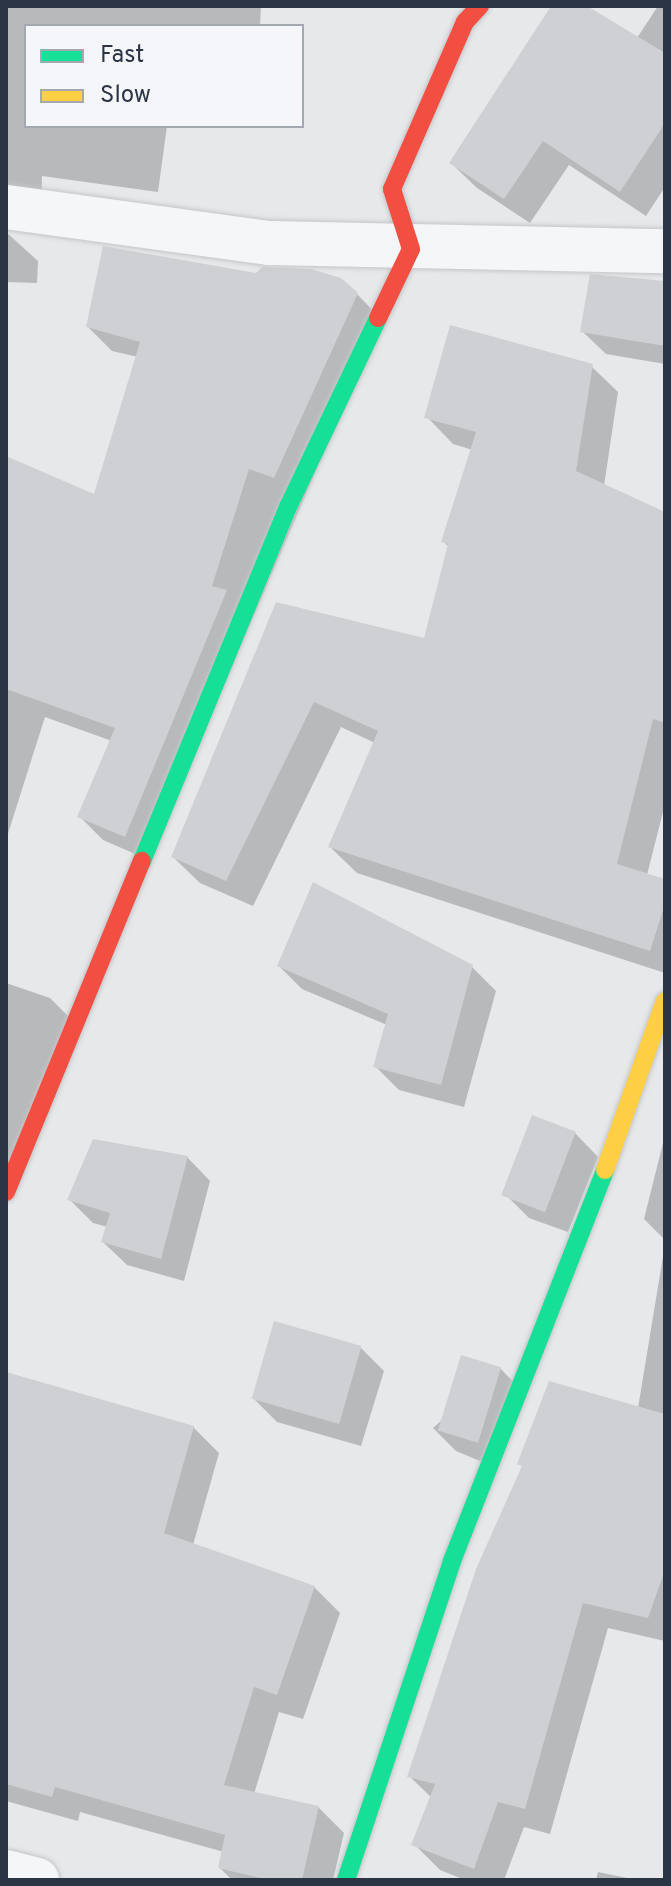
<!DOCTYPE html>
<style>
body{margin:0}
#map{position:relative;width:671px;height:1886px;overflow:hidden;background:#e6e8ea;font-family:Overpass,sans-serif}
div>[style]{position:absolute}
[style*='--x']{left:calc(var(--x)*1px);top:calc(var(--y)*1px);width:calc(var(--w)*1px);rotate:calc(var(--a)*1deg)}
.shadow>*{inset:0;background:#0003}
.building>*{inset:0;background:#ced0d3;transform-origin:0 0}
.roads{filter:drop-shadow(0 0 2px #c4c6c8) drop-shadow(0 0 2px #c4c6c8)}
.street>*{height:44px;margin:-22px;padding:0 22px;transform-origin:22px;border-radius:22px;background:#f5f6f7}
.fast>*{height:18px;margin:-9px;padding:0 9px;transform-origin:9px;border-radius:9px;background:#16e098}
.slow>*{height:18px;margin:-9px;padding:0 9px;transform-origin:9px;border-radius:9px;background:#ffcf43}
.jam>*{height:18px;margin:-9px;padding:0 9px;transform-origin:9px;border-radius:9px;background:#f24e42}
span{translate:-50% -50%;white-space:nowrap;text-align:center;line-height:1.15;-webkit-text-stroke:7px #f4f6f9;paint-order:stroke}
.frame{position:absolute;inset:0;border:8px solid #2b3445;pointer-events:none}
.legend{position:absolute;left:24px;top:24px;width:280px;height:104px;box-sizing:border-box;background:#f4f6f9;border:2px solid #a4a8b1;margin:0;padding:10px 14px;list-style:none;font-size:24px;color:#2b3445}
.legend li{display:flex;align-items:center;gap:16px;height:40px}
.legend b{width:40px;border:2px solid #a4a8b1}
</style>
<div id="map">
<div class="shadow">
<div style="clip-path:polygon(6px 6px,261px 6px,260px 26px,26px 26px,26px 126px,167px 126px,158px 192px,42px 176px,41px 208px,22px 209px,6px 230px)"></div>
<div style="clip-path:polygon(554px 6px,583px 6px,635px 41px,658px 6px,665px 6px,665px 187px,646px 216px,569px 165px,530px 223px,477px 188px,451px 163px)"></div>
<div style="clip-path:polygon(6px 232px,38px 261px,37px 283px,6px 282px)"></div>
<div style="clip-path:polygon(665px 284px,665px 364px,606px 354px,582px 331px)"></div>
<div style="clip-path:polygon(357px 294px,381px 319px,149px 860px,103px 840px,79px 816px,112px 741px,45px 717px,6px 840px,6px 483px,95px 496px,138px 357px,112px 351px,88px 327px)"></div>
<div style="clip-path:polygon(591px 366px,618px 392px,604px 486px,665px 514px,665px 804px,647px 875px,665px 881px,665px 973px,357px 873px,330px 847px,375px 743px,341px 727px,253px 906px,200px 883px,173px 857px,277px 604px,426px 640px,449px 547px,443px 541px,473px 450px,453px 444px,427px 417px)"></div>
<div style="clip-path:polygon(279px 966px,472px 967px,496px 991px,464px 1107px,399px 1090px,376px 1067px,387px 1025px,302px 989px)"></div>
<div style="clip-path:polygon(6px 983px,50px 998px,77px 1025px,6px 1188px)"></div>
<div style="clip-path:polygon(575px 1133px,598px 1157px,568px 1232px,529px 1218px,506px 1195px)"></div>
<div style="clip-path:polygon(663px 1143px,665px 1144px,665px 1240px,644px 1219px)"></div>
<div style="clip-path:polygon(187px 1157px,210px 1181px,184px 1281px,127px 1265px,103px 1242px,108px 1227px,93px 1223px,70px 1200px)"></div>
<div style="clip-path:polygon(665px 1244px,665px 1641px,608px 1628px,550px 1834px,524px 1827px,504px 1880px,465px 1880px,440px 1870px,414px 1844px,432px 1798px,409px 1776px,523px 1468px,519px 1463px,638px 1408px)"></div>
<div style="clip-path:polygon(361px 1348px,384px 1371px,361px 1446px,277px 1422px,253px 1398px)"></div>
<div style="clip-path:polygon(500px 1368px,523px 1392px,494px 1467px,456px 1451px,433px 1428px)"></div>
<div style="clip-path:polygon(6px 1374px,193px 1427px,219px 1453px,193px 1545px,314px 1587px,340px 1613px,303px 1719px,279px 1712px,254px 1794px,318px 1807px,344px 1833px,333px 1880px,232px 1880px,220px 1868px,224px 1852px,80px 1812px,78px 1821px,6px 1801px)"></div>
<div style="clip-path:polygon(598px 1872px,637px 1880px,596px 1880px)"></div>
</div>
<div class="building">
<div style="clip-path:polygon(551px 6px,587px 6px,665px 53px,665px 123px,620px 192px,543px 141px,504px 199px,449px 163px)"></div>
<div style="clip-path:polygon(103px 246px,256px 273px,262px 267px,311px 269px,341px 278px,358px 293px,274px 478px,249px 469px,212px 586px,227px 590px,125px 837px,77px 817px,115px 728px,6px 689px,6px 456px,94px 494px,140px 342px,86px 327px)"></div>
<div style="clip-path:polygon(590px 274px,665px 281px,665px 346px,580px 332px)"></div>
<div style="clip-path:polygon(450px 325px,593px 364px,576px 471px,665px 512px,665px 723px,653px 719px,617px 864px,665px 879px,665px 904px,650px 951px,328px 847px,378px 731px,314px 702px,226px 881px,171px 857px,276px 602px,424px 638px,448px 544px,441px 542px,476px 432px,424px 418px)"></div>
<div style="clip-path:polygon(313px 882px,473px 965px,441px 1085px,373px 1067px,388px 1014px,277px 966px)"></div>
<div style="left:532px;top:1115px;width:47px;height:86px;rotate:21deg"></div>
<div style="clip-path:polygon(93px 1139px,188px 1156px,161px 1259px,101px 1242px,110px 1213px,67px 1200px)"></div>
<div style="left:274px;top:1321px;width:91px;height:81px;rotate:16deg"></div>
<div style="left:461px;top:1355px;width:42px;height:79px;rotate:17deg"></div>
<div style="clip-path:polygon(6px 1372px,194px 1426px,164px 1533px,315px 1586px,277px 1695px,254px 1687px,224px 1785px,319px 1806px,302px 1880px,269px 1880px,218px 1868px,225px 1835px,55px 1787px,52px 1797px,6px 1784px)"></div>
<div style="clip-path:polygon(549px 1381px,665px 1414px,665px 1570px,648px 1618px,583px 1603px,525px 1809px,498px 1802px,474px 1869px,411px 1845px,435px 1784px,407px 1777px,476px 1569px,522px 1466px,517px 1464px)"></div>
</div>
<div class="roads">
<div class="street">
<div style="--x:6;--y:207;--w:265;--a:7.8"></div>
<div style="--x:269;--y:243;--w:396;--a:1.2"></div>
<div style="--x:6;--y:1872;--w:32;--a:14"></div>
</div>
<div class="fast">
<div style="--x:142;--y:861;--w:383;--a:-67.6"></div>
<div style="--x:288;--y:507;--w:209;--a:-64.5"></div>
<div style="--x:346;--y:1880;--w:336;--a:-71.6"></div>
<div style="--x:452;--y:1561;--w:420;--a:-68.6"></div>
</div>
<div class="slow">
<div style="--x:605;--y:1170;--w:179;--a:-70.5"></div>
</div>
<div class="jam">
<div style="--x:378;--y:318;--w:76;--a:-64.4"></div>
<div style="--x:411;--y:249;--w:63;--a:-107.6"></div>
<div style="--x:392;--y:189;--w:182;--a:-66.4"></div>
<div style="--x:465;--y:22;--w:22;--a:-47"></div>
<div style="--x:6;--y:1192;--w:358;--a:-67.7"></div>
</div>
</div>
<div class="frame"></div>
<ul class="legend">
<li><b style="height:10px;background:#16e098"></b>Fast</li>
<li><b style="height:10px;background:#ffcf43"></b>Slow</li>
</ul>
</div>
